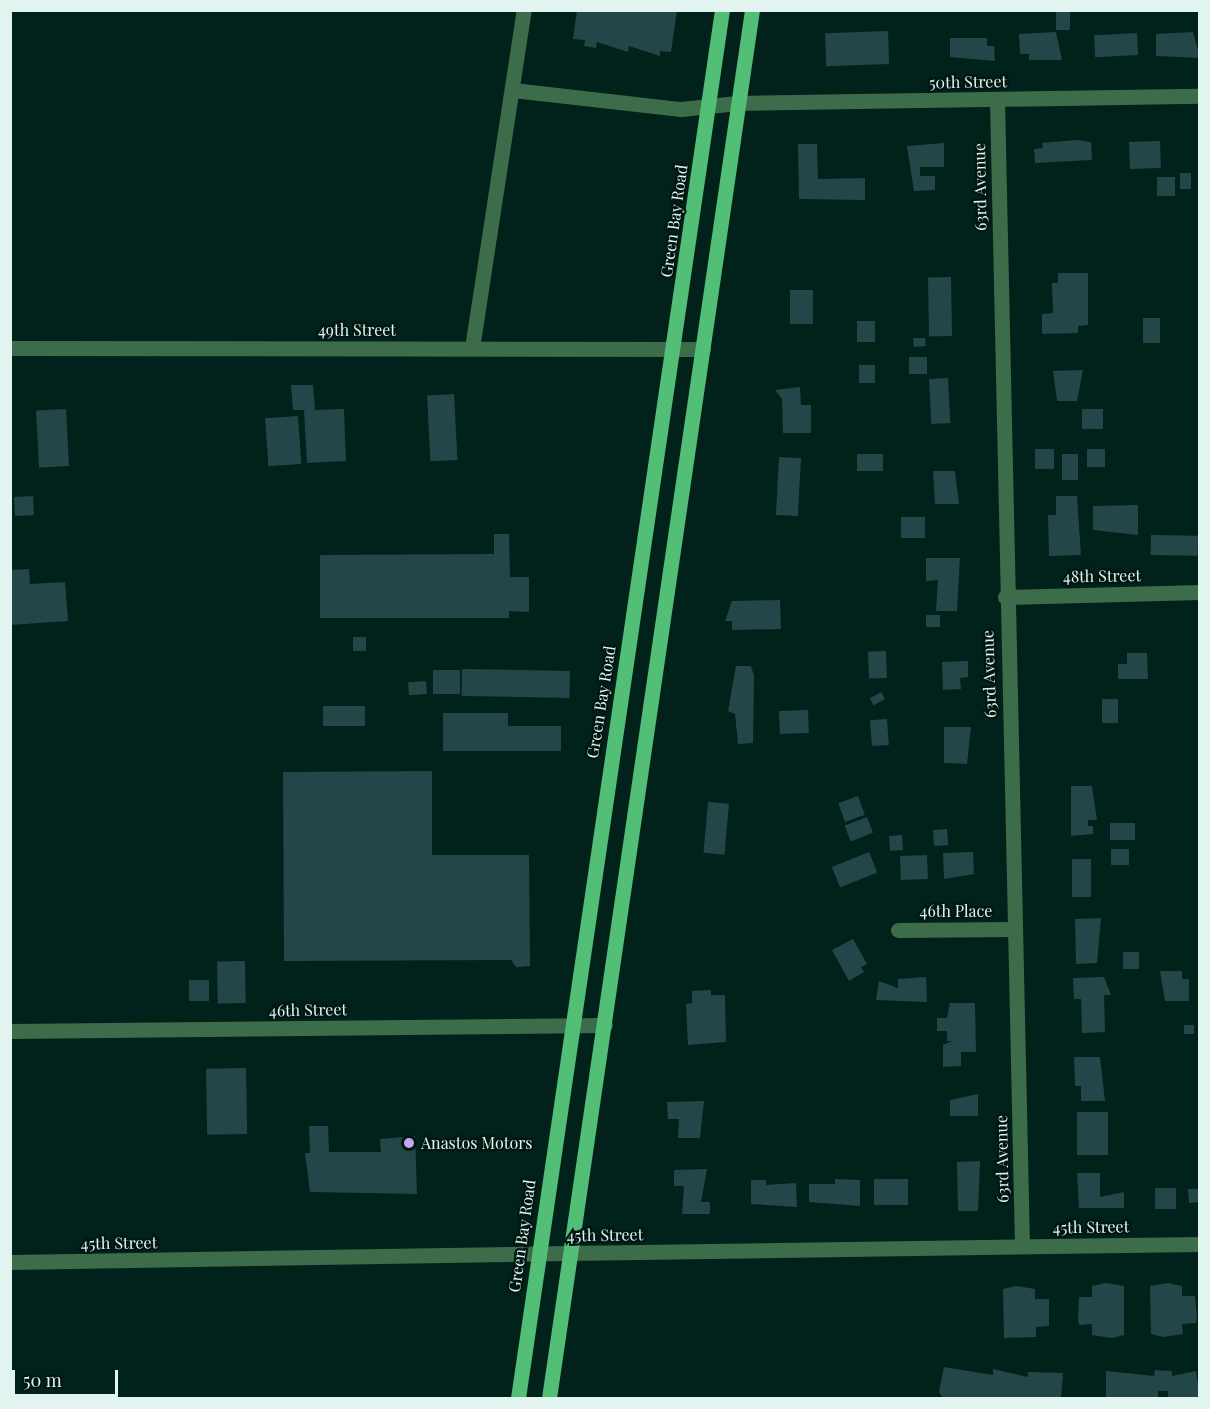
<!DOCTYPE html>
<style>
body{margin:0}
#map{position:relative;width:1210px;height:1409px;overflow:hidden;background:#00221b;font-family:"Playfair Display",serif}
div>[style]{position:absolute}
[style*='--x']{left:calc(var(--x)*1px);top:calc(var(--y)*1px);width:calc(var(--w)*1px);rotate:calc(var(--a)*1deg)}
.building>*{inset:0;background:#234749;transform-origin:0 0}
.minor>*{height:15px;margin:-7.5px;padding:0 7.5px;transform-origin:7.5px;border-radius:7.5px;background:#3c6c4a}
.tertiary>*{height:15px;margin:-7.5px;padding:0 7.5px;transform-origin:7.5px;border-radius:7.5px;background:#3c6c4a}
.primary>*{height:15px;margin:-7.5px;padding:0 7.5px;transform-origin:7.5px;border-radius:7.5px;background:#52be76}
.dots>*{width:16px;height:16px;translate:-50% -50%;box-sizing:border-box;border:3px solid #011712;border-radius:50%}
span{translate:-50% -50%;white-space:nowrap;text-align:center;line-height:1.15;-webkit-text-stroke:4.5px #011712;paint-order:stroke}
.street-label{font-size:16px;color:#e2f4ef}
.poi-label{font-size:16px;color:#e2f4ef}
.left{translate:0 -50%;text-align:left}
.frame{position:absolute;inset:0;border:12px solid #e2f4ef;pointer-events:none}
.scale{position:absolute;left:12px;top:1370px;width:106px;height:27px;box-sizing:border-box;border:3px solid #e2f4ef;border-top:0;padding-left:8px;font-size:18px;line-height:21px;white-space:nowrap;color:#e2f4ef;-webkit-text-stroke:4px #011712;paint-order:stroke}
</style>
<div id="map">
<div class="building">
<div style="clip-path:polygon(577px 10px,677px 10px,671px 52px,660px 51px,660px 56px,629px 46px,628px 52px,597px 42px,596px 48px,584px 46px,585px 40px,573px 39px)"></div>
<div style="left:1056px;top:10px;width:14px;height:20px"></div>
<div style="left:888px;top:31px;width:33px;height:63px;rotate:88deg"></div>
<div style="clip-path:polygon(1056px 32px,1062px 60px,1029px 60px,1029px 54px,1020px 54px,1019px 34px)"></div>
<div style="clip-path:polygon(1193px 32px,1200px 58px,1156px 56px,1156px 34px)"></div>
<div style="left:1137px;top:33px;width:22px;height:43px;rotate:87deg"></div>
<div style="clip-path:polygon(950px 38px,987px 38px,987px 46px,994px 46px,995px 61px,950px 57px)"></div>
<div style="clip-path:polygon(1077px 140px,1091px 142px,1092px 160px,1035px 163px,1034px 149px,1043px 148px,1042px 143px)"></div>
<div style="left:1160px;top:141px;width:27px;height:31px;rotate:88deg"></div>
<div style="clip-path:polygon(944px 143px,944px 167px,920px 167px,920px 176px,935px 176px,935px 190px,914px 191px,907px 146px)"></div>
<div style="clip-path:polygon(798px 144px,817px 144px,818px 179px,865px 178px,865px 200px,799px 199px)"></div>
<div style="left:1180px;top:173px;width:11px;height:16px"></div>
<div style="left:1157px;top:177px;width:18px;height:19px"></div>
<div style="clip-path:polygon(1058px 273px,1088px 273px,1088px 325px,1078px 326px,1078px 333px,1042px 334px,1042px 314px,1053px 313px,1052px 283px,1058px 283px)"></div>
<div style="left:951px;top:277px;width:59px;height:23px;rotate:89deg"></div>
<div style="left:790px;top:290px;width:23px;height:34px"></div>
<div style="left:1143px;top:318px;width:17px;height:25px"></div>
<div style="left:875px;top:321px;width:21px;height:18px;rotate:90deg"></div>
<div style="clip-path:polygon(913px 338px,925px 338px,926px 346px,914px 347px)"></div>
<div style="left:909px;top:357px;width:18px;height:17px"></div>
<div style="left:859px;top:365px;width:16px;height:18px"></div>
<div style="clip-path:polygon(1083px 370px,1077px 401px,1057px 401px,1053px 371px)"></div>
<div style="left:948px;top:378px;width:45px;height:19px;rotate:87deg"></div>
<div style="clip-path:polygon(291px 385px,313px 385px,315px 410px,344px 409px,346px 461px,307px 463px,304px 410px,293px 410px)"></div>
<div style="clip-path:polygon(800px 387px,801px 405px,811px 405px,811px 433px,783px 433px,782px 399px,775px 390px)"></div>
<div style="left:454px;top:394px;width:66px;height:27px;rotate:87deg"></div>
<div style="left:66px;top:409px;width:57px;height:30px;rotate:87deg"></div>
<div style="left:1082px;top:409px;width:21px;height:20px"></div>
<div style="left:298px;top:416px;width:48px;height:33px;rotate:86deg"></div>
<div style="left:1035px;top:449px;width:19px;height:20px"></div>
<div style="left:1087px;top:449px;width:18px;height:18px"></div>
<div style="left:857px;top:454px;width:26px;height:17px"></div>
<div style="left:1062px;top:454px;width:16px;height:26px"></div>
<div style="left:779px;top:457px;width:22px;height:58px;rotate:3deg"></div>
<div style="clip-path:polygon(933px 471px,955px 471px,959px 504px,935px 504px)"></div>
<div style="left:33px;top:496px;width:19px;height:19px;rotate:87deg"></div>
<div style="clip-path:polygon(1056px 496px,1077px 496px,1081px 555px,1049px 556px,1048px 515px,1056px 515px)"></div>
<div style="clip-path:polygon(1138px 505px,1138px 535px,1093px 530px,1093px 506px)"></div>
<div style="left:925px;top:517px;width:21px;height:24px;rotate:90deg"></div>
<div style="clip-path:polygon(494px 534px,509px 534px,510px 577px,529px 577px,529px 612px,509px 611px,509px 618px,320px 618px,320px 555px,494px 554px)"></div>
<div style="left:1151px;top:535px;width:47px;height:20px;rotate:1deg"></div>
<div style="clip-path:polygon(926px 558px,960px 558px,957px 611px,936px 611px,938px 580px,926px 581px)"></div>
<div style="clip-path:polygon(29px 569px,30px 584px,65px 582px,68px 621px,10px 625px,10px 570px)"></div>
<div style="clip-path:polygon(780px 600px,781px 629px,732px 630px,732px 621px,725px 621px,732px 601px)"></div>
<div style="left:926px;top:615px;width:14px;height:12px"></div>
<div style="left:366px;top:637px;width:14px;height:13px;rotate:90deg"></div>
<div style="left:886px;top:651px;width:27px;height:18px;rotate:88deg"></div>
<div style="clip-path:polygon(1127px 653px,1147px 653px,1148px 679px,1118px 679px,1118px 664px,1127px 664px)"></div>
<div style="clip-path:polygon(968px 661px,968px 677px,960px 678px,961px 689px,943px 690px,942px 662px)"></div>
<div style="clip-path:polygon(736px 666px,751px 666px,754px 676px,753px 743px,738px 744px,735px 714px,728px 711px)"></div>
<div style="left:462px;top:669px;width:108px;height:27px;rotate:1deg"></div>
<div style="left:433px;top:670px;width:27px;height:24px"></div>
<div style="left:426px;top:681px;width:13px;height:18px;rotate:86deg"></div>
<div style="left:881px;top:692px;width:8px;height:13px;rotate:60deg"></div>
<div style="left:1102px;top:699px;width:16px;height:24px"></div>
<div style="left:323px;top:706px;width:42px;height:20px"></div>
<div style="left:808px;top:710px;width:23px;height:29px;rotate:88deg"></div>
<div style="clip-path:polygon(443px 713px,508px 713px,508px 726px,561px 726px,561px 751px,443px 751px)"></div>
<div style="left:887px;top:719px;width:26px;height:17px;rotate:86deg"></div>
<div style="clip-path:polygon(944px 727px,971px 727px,967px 764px,944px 763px)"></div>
<div style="clip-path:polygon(432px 771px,432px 855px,529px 855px,530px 966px,516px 967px,511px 960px,284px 961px,283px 772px)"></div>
<div style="clip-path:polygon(1071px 786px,1092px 786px,1097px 820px,1088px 820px,1088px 826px,1093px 826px,1093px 834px,1071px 836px)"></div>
<div style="left:858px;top:796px;width:20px;height:21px;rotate:70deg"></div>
<div style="left:708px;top:802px;width:21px;height:51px;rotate:5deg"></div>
<div style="left:867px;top:817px;width:17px;height:24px;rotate:69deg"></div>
<div style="left:1110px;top:823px;width:25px;height:17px"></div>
<div style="left:947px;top:829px;width:16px;height:14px;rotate:86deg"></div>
<div style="left:902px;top:835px;width:15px;height:13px;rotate:86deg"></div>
<div style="left:1111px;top:849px;width:18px;height:16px"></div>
<div style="left:869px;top:852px;width:22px;height:40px;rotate:68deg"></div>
<div style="clip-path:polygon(973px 852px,974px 874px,944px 879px,943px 853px)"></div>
<div style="left:927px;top:855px;width:24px;height:27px;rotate:88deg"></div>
<div style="left:1072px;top:859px;width:19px;height:38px"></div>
<div style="clip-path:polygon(1101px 918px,1097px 963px,1076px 964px,1075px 919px)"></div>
<div style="clip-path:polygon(853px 939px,867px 964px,861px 967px,864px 972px,849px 981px,832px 950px)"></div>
<div style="left:1123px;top:952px;width:16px;height:17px"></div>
<div style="left:245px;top:961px;width:42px;height:28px;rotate:89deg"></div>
<div style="clip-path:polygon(1160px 971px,1182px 971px,1182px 979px,1189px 979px,1189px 1001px,1165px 1001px)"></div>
<div style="clip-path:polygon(926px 977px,927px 1002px,876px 1000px,879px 981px,898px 988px,898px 979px)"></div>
<div style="clip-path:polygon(1104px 977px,1111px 995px,1104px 995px,1105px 1032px,1082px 1033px,1081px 999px,1074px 999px,1073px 978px)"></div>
<div style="left:189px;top:980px;width:20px;height:21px"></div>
<div style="clip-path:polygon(711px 990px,711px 995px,725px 995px,726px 1042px,688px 1045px,686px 1004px,692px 1003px,692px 991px)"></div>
<div style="clip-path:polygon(950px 1003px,975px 1003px,976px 1052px,961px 1052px,961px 1066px,943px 1067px,943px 1045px,952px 1041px,947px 1041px,947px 1031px,937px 1031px,937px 1018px,947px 1018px)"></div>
<div style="left:1184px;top:1025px;width:10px;height:9px"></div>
<div style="clip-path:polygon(1074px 1057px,1100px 1057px,1105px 1101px,1081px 1101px,1081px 1086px,1075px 1086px)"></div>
<div style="left:246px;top:1068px;width:66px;height:40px;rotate:89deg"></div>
<div style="clip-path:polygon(978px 1094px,978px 1116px,950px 1116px,950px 1100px)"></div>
<div style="clip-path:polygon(704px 1101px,700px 1138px,678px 1138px,679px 1119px,668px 1119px,667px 1102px)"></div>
<div style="left:1077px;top:1112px;width:31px;height:43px"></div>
<div style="clip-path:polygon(309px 1126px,328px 1126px,329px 1152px,381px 1152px,380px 1139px,415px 1136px,417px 1194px,310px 1192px,305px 1153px,310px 1153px)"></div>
<div style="clip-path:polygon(980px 1161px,978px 1211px,958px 1211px,957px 1162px)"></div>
<div style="clip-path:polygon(707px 1169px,701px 1202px,710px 1202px,710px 1214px,682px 1214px,684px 1186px,674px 1186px,674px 1170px)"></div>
<div style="clip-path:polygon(1077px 1173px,1100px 1173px,1100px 1197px,1124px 1192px,1124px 1208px,1079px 1208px)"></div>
<div style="clip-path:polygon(835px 1179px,860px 1180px,860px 1206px,809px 1202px,809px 1184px,835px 1184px)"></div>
<div style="left:874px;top:1179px;width:34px;height:26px"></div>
<div style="clip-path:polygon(751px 1180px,766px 1180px,766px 1185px,796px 1183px,797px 1207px,751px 1204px)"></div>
<div style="left:1155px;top:1188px;width:21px;height:21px"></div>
<div style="clip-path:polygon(1188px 1189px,1200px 1189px,1200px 1202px,1189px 1203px)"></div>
<div style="clip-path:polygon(1106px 1283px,1124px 1286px,1124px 1335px,1112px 1338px,1092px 1335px,1092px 1324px,1079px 1325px,1078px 1319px,1079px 1297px,1092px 1297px,1092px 1286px)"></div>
<div style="clip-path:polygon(1168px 1283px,1182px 1286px,1182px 1296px,1195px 1296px,1197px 1318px,1196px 1323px,1182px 1324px,1183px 1334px,1163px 1337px,1151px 1334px,1150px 1286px)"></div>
<div style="clip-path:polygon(1016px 1286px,1035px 1289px,1035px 1299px,1049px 1299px,1049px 1326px,1036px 1327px,1036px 1337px,1004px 1338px,1003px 1289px)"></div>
<div style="clip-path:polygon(944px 1367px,993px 1375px,993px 1369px,1028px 1377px,1028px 1372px,1063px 1373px,1061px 1398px,943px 1398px,939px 1392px)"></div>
<div style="clip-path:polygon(1155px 1370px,1172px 1371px,1172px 1376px,1196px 1371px,1200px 1398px,1168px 1398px,1168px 1391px,1158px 1391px,1158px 1398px,1106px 1398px,1106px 1371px,1154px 1376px)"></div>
</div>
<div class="minor">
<div style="--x:513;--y:90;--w:169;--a:6.5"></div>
<div style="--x:681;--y:109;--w:56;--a:-6.1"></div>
<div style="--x:737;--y:103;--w:463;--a:-0.9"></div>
<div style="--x:997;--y:100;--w:1146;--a:88.75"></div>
<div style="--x:10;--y:348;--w:693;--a:0.08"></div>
<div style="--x:472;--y:348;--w:342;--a:-81.3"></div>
<div style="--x:1005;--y:597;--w:195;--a:-1.5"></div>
<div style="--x:898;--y:930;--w:116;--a:-0.5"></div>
<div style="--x:10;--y:1031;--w:595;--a:-0.58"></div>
<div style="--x:568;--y:1253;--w:632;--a:-0.82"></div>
</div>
<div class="tertiary">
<div style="--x:10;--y:1262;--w:558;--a:-0.92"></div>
</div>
<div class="primary">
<div style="--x:518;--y:1398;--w:1403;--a:-81.64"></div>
<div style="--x:549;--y:1398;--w:1403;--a:-81.68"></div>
</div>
<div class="dots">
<div style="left:409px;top:1143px;background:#c1a8f3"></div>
</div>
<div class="street-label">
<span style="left:968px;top:82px;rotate:-1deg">50th Street</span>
<span style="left:980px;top:187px;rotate:-91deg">63rd Avenue</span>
<span style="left:674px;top:221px;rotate:-82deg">Green Bay Road</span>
<span style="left:357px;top:330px">49th Street</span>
<span style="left:1102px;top:576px;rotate:-1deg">48th Street</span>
<span style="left:989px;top:674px;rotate:-92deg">63rd Avenue</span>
<span style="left:601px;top:702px;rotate:-81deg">Green Bay Road</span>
<span style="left:956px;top:911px">46th Place</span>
<span style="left:308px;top:1010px;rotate:-1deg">46th Street</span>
<span style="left:1002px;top:1159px;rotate:-91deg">63rd Avenue</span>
<span style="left:1091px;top:1227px;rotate:-1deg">45th Street</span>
<span style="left:605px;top:1235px;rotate:-1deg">45th Street</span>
<span style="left:522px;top:1236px;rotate:-82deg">Green Bay Road</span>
<span style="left:119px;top:1243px;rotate:-1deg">45th Street</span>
</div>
<div class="poi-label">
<span class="left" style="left:421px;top:1143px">Anastos Motors</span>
</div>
<div class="frame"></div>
<div class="scale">50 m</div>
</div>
